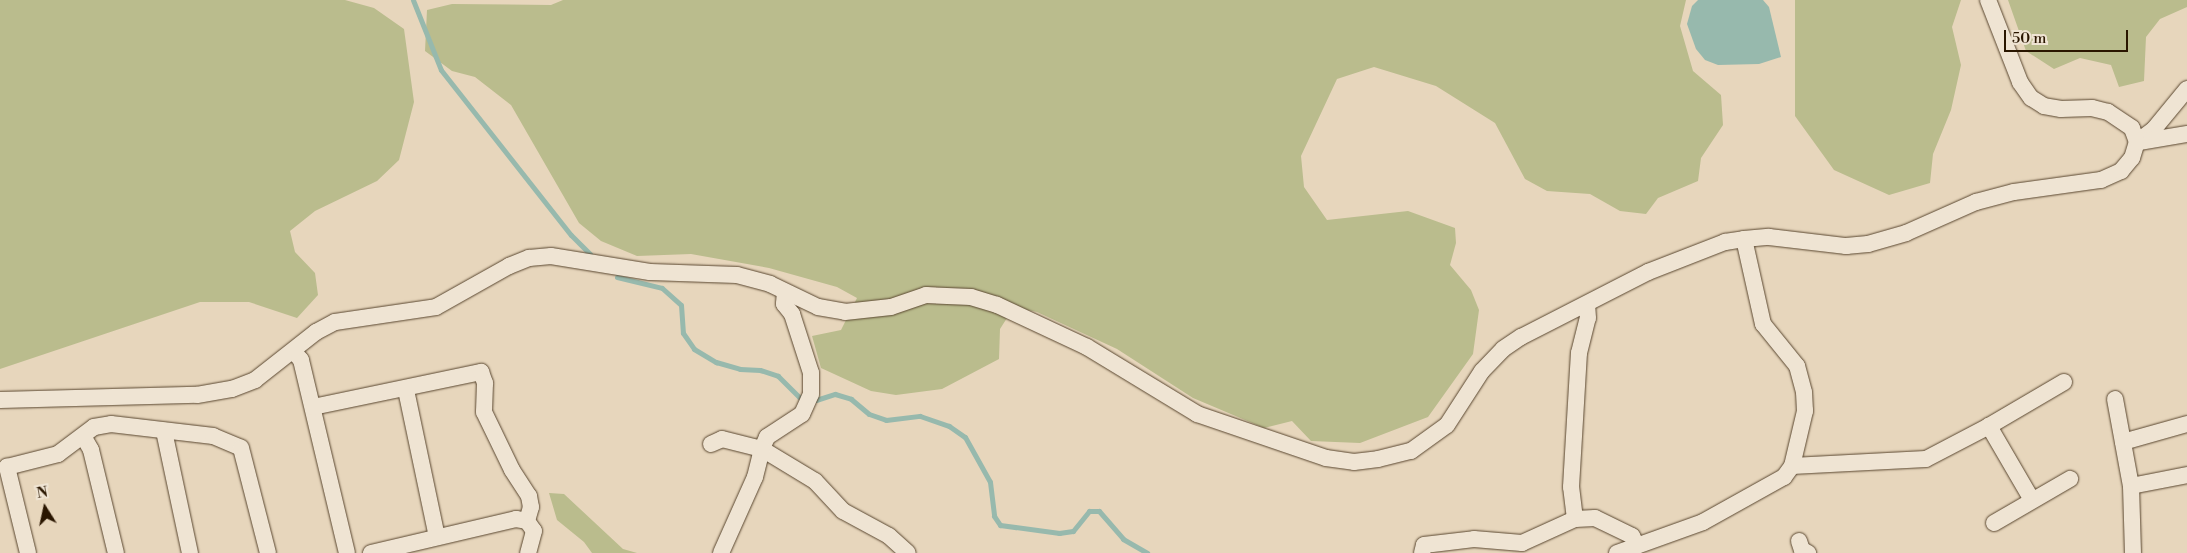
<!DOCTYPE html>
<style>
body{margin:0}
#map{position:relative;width:2187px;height:553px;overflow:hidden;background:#e7d6bc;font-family:"Libre Bodoni",serif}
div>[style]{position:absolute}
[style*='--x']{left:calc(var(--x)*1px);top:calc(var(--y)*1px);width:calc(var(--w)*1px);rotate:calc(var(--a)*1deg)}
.green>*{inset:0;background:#babc8d}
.water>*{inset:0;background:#97b9ad}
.stream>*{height:5px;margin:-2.5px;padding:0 2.5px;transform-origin:2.5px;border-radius:2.5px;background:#97b9ad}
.roads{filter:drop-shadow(0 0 1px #59462f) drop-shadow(0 0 1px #59462f)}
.minor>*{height:16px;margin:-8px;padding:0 8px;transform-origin:8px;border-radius:8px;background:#efe4d3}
span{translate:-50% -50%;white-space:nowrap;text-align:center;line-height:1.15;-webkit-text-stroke:4px #efe4d3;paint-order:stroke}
.north{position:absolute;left:20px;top:483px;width:50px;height:50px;-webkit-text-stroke:4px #efe4d3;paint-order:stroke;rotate:350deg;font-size:14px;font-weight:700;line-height:20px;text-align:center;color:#2a1600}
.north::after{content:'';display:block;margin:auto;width:18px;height:22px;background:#2a1600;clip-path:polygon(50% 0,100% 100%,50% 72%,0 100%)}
.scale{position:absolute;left:2004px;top:30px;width:124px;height:22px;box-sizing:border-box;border:2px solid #2a1600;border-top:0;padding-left:6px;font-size:15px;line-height:18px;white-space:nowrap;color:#2a1600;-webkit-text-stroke:4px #efe4d3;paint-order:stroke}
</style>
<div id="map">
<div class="green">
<div style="clip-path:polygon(0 0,345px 0,374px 8px,404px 29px,414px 102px,399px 160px,377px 181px,315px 211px,290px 231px,295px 252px,315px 273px,318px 295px,297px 318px,249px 302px,200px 302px,0 369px)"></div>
<div style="clip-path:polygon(563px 0,1686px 0,1680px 26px,1693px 71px,1721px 95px,1723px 125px,1701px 158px,1698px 181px,1658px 198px,1646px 214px,1620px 211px,1590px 194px,1547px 191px,1525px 179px,1495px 123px,1436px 86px,1374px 67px,1337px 79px,1301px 156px,1304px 187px,1327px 220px,1408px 211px,1455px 228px,1456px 243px,1450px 265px,1471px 290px,1479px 310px,1473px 354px,1428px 417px,1360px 443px,1311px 441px,1292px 421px,1264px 428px,1193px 398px,1117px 349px,1037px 312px,1014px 307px,1000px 329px,999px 359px,942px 389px,896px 395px,871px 391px,821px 368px,812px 336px,841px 330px,857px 298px,837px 287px,769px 268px,691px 254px,637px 256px,601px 241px,579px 223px,511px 105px,475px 77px,452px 71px,425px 51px,427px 10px,452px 4px,551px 5px)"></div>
<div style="clip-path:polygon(1795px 0,1961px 0,1952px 27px,1961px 65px,1951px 110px,1933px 154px,1930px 183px,1889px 195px,1834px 170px,1795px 116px)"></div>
<div style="clip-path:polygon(2008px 0,2187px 0,2187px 7px,2160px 19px,2146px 37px,2144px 81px,2119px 87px,2111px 65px,2080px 58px,2054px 69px,2026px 51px)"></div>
<div style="clip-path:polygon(549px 493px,564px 494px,623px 549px,637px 553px,592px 553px,584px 542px,557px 520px)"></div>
</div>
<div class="water">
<div style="clip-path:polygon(1698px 0,1763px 0,1769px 7px,1781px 57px,1759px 64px,1718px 65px,1705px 60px,1696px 49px,1687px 24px,1692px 6px)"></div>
</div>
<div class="stream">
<div style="--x:413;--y:0;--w:75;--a:68.2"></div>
<div style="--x:441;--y:70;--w:210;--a:51.8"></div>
<div style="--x:571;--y:235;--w:27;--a:45"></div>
<div style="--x:617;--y:277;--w:46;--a:13.7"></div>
<div style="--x:662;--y:288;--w:25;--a:42"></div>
<div style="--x:681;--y:305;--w:28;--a:86"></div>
<div style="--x:683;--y:333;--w:19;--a:55"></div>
<div style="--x:694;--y:349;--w:26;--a:31"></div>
<div style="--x:716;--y:362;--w:25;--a:16"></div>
<div style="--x:740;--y:369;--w:20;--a:3"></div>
<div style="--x:760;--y:370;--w:19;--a:18"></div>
<div style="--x:778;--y:376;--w:33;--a:45"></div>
<div style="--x:816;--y:400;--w:20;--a:-18"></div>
<div style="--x:835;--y:394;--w:17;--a:17"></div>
<div style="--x:851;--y:399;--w:23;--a:40"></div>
<div style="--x:869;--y:414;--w:18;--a:19"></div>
<div style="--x:886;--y:420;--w:34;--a:-7"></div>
<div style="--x:920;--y:416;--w:31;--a:19"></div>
<div style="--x:949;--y:426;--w:19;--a:35"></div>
<div style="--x:965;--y:437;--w:51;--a:60.9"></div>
<div style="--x:990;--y:482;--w:34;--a:83"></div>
<div style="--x:994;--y:516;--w:11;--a:56"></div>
<div style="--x:1000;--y:525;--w:60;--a:7.7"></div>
<div style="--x:1059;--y:533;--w:14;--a:-8"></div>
<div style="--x:1073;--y:531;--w:26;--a:-51"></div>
<div style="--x:1089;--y:511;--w:10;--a:0"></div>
<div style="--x:1099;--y:511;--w:37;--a:49"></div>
<div style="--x:1123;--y:539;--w:28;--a:30"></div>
</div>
<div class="roads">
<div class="minor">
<div style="--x:2137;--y:142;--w:21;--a:-37"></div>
<div style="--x:2154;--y:129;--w:52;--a:-50.5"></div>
<div style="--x:2139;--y:142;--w:49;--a:-9.5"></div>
<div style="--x:785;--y:292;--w:12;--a:95"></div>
<div style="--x:784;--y:304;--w:13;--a:51"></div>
<div style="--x:792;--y:314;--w:62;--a:72.1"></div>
<div style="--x:811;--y:373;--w:21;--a:90"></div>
<div style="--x:811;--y:394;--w:22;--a:114"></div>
<div style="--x:802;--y:414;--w:42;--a:146.7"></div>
<div style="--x:767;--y:437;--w:13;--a:113"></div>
<div style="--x:762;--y:449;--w:62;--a:31.1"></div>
<div style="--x:815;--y:481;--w:41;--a:47"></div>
<div style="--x:843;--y:511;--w:52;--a:28.5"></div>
<div style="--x:889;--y:536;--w:25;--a:42"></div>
<div style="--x:293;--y:351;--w:12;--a:48"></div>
<div style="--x:301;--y:360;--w:198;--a:76.6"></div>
<div style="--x:406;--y:390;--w:150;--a:78.1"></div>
<div style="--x:2115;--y:399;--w:88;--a:79.6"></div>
<div style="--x:2131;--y:486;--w:67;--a:88.3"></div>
<div style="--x:0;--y:400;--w:197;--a:-1.5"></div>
<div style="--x:197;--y:395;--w:36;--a:-10"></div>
<div style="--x:232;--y:389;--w:25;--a:-21"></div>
<div style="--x:255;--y:380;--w:78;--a:-38.2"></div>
<div style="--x:316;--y:332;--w:21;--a:-28"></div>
<div style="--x:335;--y:322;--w:102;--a:-8.4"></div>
<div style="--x:436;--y:307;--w:84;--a:-29.3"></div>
<div style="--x:509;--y:266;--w:22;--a:-22"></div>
<div style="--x:529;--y:258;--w:22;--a:-5"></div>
<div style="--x:551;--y:256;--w:100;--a:9.2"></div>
<div style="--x:650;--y:272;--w:87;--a:2"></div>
<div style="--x:737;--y:275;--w:34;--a:15"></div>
<div style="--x:770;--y:284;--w:53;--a:25.6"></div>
<div style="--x:818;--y:307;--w:27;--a:10"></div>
<div style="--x:845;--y:312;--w:46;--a:-6.2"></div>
<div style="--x:891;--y:307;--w:37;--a:-19"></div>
<div style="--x:926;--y:295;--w:45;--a:2.5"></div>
<div style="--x:971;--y:297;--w:27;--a:17"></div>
<div style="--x:997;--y:305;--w:99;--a:25"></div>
<div style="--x:1087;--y:347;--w:129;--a:31.3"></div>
<div style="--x:1197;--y:414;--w:136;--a:18.8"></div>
<div style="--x:1326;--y:458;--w:28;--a:8"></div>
<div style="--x:1354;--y:462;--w:24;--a:-7"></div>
<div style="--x:1378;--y:459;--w:34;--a:-14"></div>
<div style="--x:1411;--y:451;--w:44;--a:-35.8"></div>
<div style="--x:1447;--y:425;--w:64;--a:-57.1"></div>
<div style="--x:1482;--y:371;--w:30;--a:-46"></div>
<div style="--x:1503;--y:349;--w:22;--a:-34"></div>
<div style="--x:1521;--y:337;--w:143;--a:-27.1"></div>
<div style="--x:1648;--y:272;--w:83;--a:-21.3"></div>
<div style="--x:1725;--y:242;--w:19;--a:-9"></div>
<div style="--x:1744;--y:239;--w:25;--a:-5"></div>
<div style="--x:1769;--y:237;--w:78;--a:6.7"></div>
<div style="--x:1846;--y:246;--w:22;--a:-5"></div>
<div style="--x:1868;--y:244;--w:40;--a:-16"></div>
<div style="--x:1906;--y:233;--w:77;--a:-23.9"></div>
<div style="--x:1976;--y:202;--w:39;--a:-15"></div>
<div style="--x:2014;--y:192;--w:88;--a:-7.9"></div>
<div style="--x:2101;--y:180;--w:22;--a:-24"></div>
<div style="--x:2121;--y:171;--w:17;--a:-50"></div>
<div style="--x:2132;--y:158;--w:17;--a:-73"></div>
<div style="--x:2137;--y:142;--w:15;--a:-110"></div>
<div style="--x:2132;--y:128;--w:29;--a:-146"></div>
<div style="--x:2108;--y:112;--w:16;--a:-166"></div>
<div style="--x:2092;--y:108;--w:31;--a:178"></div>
<div style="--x:2061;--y:109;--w:17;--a:-170"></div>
<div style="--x:2044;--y:106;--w:15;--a:-148"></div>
<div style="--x:2031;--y:98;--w:19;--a:-125"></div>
<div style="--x:2020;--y:82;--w:88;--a:-111.3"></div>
<div style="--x:313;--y:407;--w:172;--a:-11.8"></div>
<div style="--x:481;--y:372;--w:12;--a:70"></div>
<div style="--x:485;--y:383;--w:29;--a:92"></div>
<div style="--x:484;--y:412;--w:64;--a:64.2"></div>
<div style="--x:512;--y:470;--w:31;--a:57"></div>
<div style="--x:529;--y:496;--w:11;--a:80"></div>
<div style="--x:531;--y:507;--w:15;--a:106"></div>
<div style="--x:164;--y:431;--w:125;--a:78"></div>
<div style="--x:83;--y:436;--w:16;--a:60"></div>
<div style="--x:91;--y:450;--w:106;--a:76.4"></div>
<div style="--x:2123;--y:442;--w:66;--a:-15.7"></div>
<div style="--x:711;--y:444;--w:12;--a:-24"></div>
<div style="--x:722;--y:439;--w:41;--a:14"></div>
<div style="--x:762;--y:449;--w:29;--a:104"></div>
<div style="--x:755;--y:477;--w:83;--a:114.1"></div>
<div style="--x:1792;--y:466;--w:134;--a:-3"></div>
<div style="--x:1926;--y:459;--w:71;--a:-27.6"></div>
<div style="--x:2131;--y:486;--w:57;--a:-11.1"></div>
<div style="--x:2032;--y:500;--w:86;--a:-120.2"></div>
<div style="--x:1989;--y:426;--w:87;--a:-30.4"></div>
<div style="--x:1575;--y:519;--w:32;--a:-97"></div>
<div style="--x:1571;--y:487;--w:134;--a:-86.6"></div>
<div style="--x:1579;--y:353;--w:36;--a:-76"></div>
<div style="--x:1588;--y:318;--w:13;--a:-94"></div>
<div style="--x:1994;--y:523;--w:88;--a:-30.1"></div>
<div style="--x:1799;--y:541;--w:9;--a:72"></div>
<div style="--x:1802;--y:550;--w:7;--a:27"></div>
<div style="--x:28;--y:553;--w:89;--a:-103.7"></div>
<div style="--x:7;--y:467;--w:53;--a:-14.3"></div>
<div style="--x:58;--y:454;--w:45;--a:-36.9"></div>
<div style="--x:94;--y:427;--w:17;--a:-10"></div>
<div style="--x:111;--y:424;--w:103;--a:6.7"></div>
<div style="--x:213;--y:436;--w:30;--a:23"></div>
<div style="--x:241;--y:448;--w:108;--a:75.6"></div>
<div style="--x:371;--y:553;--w:149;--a:-13.2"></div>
<div style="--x:516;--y:519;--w:11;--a:10"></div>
<div style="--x:527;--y:521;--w:12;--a:55"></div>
<div style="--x:534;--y:531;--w:23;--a:105"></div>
<div style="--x:1422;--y:553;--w:8;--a:-76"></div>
<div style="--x:1424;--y:545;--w:50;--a:-6.8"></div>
<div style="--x:1474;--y:539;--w:48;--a:4.8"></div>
<div style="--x:1522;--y:543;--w:58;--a:-24.4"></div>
<div style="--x:1575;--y:519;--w:20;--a:-3"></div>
<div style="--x:1595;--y:518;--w:41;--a:25.9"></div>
<div style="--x:1632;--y:536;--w:11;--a:63"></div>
<div style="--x:1617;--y:553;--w:91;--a:-19.8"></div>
<div style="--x:1703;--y:522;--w:93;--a:-29.1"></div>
<div style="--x:1784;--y:477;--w:14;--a:-54"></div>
<div style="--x:1792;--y:466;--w:57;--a:-76.7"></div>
<div style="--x:1805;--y:411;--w:19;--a:-93"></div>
<div style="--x:1804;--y:392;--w:27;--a:-105"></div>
<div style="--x:1797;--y:366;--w:54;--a:-129"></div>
<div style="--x:1763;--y:324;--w:87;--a:-102.6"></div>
</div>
</div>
<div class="north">N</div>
<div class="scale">50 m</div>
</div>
